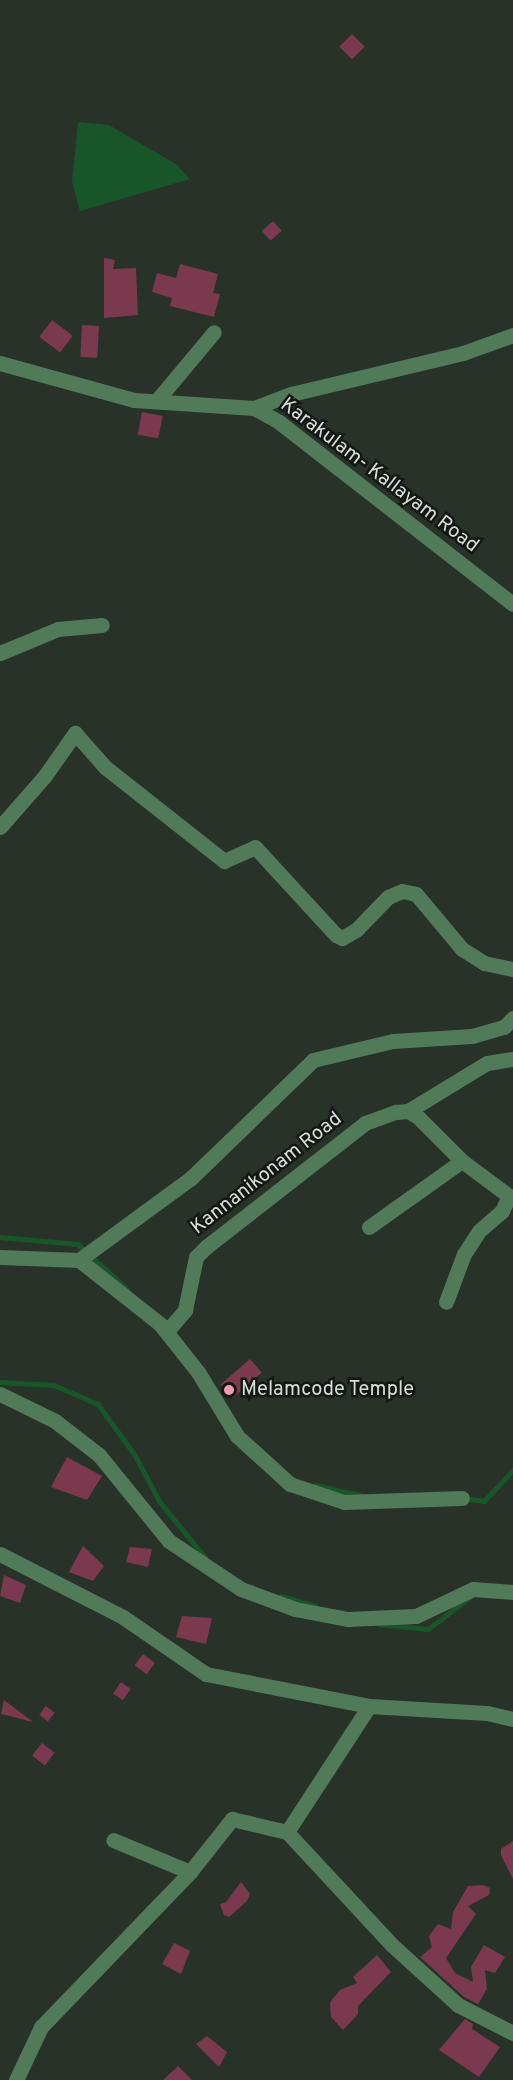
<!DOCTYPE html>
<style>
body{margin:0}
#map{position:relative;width:513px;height:2080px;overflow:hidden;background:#283229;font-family:Overpass,sans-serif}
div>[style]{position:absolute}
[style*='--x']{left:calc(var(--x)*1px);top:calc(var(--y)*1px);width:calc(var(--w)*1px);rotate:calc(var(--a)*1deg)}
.water>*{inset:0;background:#18562a}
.stream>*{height:4.5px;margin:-2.25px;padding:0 2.25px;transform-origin:2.25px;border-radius:2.25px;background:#18562a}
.building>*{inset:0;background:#7b3950;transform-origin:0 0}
.minor>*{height:15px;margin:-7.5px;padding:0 7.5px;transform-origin:7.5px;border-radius:7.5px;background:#517a58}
.dots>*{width:16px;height:16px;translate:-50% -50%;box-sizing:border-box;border:3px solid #141814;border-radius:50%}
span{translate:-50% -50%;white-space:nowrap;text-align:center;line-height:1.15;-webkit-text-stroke:5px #141814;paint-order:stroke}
.street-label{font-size:20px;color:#d7ddd8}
.poi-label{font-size:20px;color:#d7ddd8}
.left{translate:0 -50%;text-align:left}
</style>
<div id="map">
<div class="water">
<div style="clip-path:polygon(78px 122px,109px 125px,176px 164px,190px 179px,80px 211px,72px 182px)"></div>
</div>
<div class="stream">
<div style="--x:0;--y:1237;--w:78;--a:5.1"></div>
<div style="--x:78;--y:1244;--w:10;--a:45"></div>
<div style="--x:91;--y:1256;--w:49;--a:42.5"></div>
<div style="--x:0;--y:1382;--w:54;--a:3.2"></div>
<div style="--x:54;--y:1385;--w:48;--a:23.4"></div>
<div style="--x:98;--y:1404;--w:63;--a:54"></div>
<div style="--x:135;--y:1455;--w:53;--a:62"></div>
<div style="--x:160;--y:1502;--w:71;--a:50.7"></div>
<div style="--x:315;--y:1485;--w:46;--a:12.5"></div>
<div style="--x:463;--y:1498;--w:21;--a:8"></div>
<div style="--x:484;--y:1501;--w:42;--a:-46.9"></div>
<div style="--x:281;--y:1596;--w:36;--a:16"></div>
<div style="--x:379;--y:1624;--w:49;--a:5.8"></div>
<div style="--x:428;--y:1629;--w:53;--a:-37.3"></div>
</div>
<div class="building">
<div style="left:352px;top:34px;width:18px;height:18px;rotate:45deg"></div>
<div style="left:273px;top:221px;width:13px;height:15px;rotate:48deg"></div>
<div style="clip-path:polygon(104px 258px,115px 260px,113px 269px,136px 268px,138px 315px,104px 318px)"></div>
<div style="clip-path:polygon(180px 264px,218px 274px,213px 293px,220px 294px,214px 317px,170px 306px,172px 298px,152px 292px,157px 273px,176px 278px)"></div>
<div style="left:52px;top:320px;width:26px;height:21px;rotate:37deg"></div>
<div style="left:82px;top:325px;width:17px;height:32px;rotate:3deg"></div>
<div style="left:142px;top:412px;width:21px;height:23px;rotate:11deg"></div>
<div style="left:250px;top:1359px;width:18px;height:39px;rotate:49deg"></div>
<div style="clip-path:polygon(67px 1457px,102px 1476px,87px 1500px,51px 1487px)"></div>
<div style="clip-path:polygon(83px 1546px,104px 1566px,93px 1581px,69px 1572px)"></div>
<div style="clip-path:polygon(130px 1547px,152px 1549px,148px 1567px,126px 1562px)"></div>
<div style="clip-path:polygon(4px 1575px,26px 1585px,20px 1603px,0 1596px)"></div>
<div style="clip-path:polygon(182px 1616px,212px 1618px,206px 1644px,176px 1637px)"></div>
<div style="left:143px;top:1654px;width:15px;height:14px;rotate:37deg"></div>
<div style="left:121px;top:1682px;width:12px;height:14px;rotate:35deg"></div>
<div style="clip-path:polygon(4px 1700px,33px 1722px,1px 1714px)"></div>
<div style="left:46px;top:1706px;width:11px;height:11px;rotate:38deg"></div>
<div style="left:42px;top:1743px;width:16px;height:16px;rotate:38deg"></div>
<div style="clip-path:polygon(513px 1841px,513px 1879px,501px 1855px,501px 1849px)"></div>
<div style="clip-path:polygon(241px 1882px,250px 1894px,247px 1901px,229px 1917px,224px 1915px,220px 1904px,226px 1902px)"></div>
<div style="clip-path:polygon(483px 1885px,490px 1888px,489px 1895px,468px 1906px,476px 1914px,446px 1958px,455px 1973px,473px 1982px,471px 1967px,484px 1945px,505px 1957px,495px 1973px,485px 1970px,487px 1989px,478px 2004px,464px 1997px,420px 1957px,432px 1947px,429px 1936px,438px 1924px,451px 1929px,453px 1912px,468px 1886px)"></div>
<div style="clip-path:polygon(174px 1943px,190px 1951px,181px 1974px,162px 1964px)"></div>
<div style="clip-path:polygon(377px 1955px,391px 1972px,358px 2006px,358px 2014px,343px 2030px,331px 2017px,330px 2002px,340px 1990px,357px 1983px,353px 1977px)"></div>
<div style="clip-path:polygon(465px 2019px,473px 2024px,472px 2029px,500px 2047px,479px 2077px,439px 2050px)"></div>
<div style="clip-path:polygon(207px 2036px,227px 2052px,219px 2067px,196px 2044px)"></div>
<div style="clip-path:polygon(178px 2066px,192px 2080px,163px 2080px,174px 2070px)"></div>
</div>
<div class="minor">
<div style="--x:0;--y:363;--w:139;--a:15.4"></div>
<div style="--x:134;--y:400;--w:120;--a:3.8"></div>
<div style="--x:254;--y:408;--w:29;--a:29"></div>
<div style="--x:279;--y:422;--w:296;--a:37.9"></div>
<div style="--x:158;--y:399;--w:87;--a:-50.1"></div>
<div style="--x:254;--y:408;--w:40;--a:-21"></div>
<div style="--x:291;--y:394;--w:177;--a:-13.4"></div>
<div style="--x:463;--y:353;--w:53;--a:-19.8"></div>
<div style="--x:0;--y:653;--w:63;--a:-22.5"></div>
<div style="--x:58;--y:629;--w:44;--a:-5.2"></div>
<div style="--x:0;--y:827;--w:67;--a:-48.7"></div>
<div style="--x:44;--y:777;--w:54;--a:-54.8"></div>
<div style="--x:75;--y:733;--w:45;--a:48.6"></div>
<div style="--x:105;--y:767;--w:152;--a:38.3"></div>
<div style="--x:224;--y:861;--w:34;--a:-24"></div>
<div style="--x:255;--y:847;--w:120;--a:47.4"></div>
<div style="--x:336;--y:935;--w:7;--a:27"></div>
<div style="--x:342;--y:938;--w:16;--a:-30"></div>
<div style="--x:356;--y:930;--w:46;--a:-45.9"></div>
<div style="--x:388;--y:897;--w:15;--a:-23"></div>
<div style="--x:402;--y:891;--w:14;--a:12"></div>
<div style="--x:416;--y:894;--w:72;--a:50.1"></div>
<div style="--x:462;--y:949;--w:26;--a:32"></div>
<div style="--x:484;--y:963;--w:30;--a:12"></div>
<div style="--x:408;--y:1111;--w:92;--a:-31.3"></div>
<div style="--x:487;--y:1063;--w:26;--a:-9"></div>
<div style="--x:369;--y:1227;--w:114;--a:-35.4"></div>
<div style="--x:0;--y:1257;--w:79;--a:2.2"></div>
<div style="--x:79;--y:1260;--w:139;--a:-36.2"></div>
<div style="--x:191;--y:1178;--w:170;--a:-44"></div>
<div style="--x:313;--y:1060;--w:82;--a:-13.4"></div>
<div style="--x:393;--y:1041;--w:79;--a:-3.6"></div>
<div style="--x:472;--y:1036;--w:33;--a:-16"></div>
<div style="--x:504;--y:1027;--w:13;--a:-45"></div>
<div style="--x:79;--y:1260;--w:103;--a:38.3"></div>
<div style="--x:160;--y:1324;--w:61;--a:51.6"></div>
<div style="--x:198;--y:1372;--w:75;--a:58.6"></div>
<div style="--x:237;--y:1436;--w:72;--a:42.2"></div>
<div style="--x:290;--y:1484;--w:57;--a:18.4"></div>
<div style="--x:344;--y:1502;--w:118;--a:-1.9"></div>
<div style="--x:167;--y:1331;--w:28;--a:-49"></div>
<div style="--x:185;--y:1310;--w:54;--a:-78.3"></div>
<div style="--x:196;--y:1257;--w:14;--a:-45"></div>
<div style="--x:206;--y:1247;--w:202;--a:-37.9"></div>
<div style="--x:365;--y:1123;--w:33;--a:-20"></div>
<div style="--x:396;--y:1112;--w:12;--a:-5"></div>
<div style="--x:408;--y:1111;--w:12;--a:31"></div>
<div style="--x:418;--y:1117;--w:62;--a:45"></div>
<div style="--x:462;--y:1161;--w:59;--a:36.7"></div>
<div style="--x:509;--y:1196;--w:17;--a:115"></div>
<div style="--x:502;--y:1211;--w:30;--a:139"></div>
<div style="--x:479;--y:1231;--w:27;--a:123"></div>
<div style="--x:464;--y:1254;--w:51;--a:110.6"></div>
<div style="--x:0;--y:1394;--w:61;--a:26.1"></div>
<div style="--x:55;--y:1421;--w:56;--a:37.7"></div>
<div style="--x:99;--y:1455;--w:111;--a:50.9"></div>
<div style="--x:169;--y:1541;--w:87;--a:33.7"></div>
<div style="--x:241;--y:1589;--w:58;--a:20.3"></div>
<div style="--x:295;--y:1609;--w:54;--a:10.7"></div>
<div style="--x:348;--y:1619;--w:68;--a:-2.5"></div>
<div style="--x:416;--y:1616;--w:63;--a:-25.3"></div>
<div style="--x:473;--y:1589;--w:40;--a:4.3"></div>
<div style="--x:0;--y:1554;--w:138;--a:27.1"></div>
<div style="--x:123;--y:1617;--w:101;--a:34.5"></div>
<div style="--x:206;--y:1674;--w:166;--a:11.1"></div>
<div style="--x:369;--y:1706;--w:118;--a:3.4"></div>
<div style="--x:487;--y:1713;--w:27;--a:13"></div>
<div style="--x:287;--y:1832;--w:150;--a:-56.9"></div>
<div style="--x:190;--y:1872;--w:68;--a:-51.6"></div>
<div style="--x:232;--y:1819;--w:57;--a:13.3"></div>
<div style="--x:287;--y:1832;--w:154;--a:47.1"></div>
<div style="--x:392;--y:1945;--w:89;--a:42.3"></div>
<div style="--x:458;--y:2005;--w:62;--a:27"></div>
<div style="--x:16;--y:2080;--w:59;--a:-64.7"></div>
<div style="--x:41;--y:2027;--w:215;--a:-46.1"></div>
<div style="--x:190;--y:1872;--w:83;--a:-157.4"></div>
</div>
<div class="dots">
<div style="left:229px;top:1390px;background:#f09ab4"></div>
</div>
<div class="street-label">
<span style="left:379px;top:476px;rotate:37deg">Karakulam- Kallayam Road</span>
<span style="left:267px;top:1174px;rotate:-38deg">Kannanikonam Road</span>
</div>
<div class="poi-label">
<span class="left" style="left:241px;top:1390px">Melamcode Temple</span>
</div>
</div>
